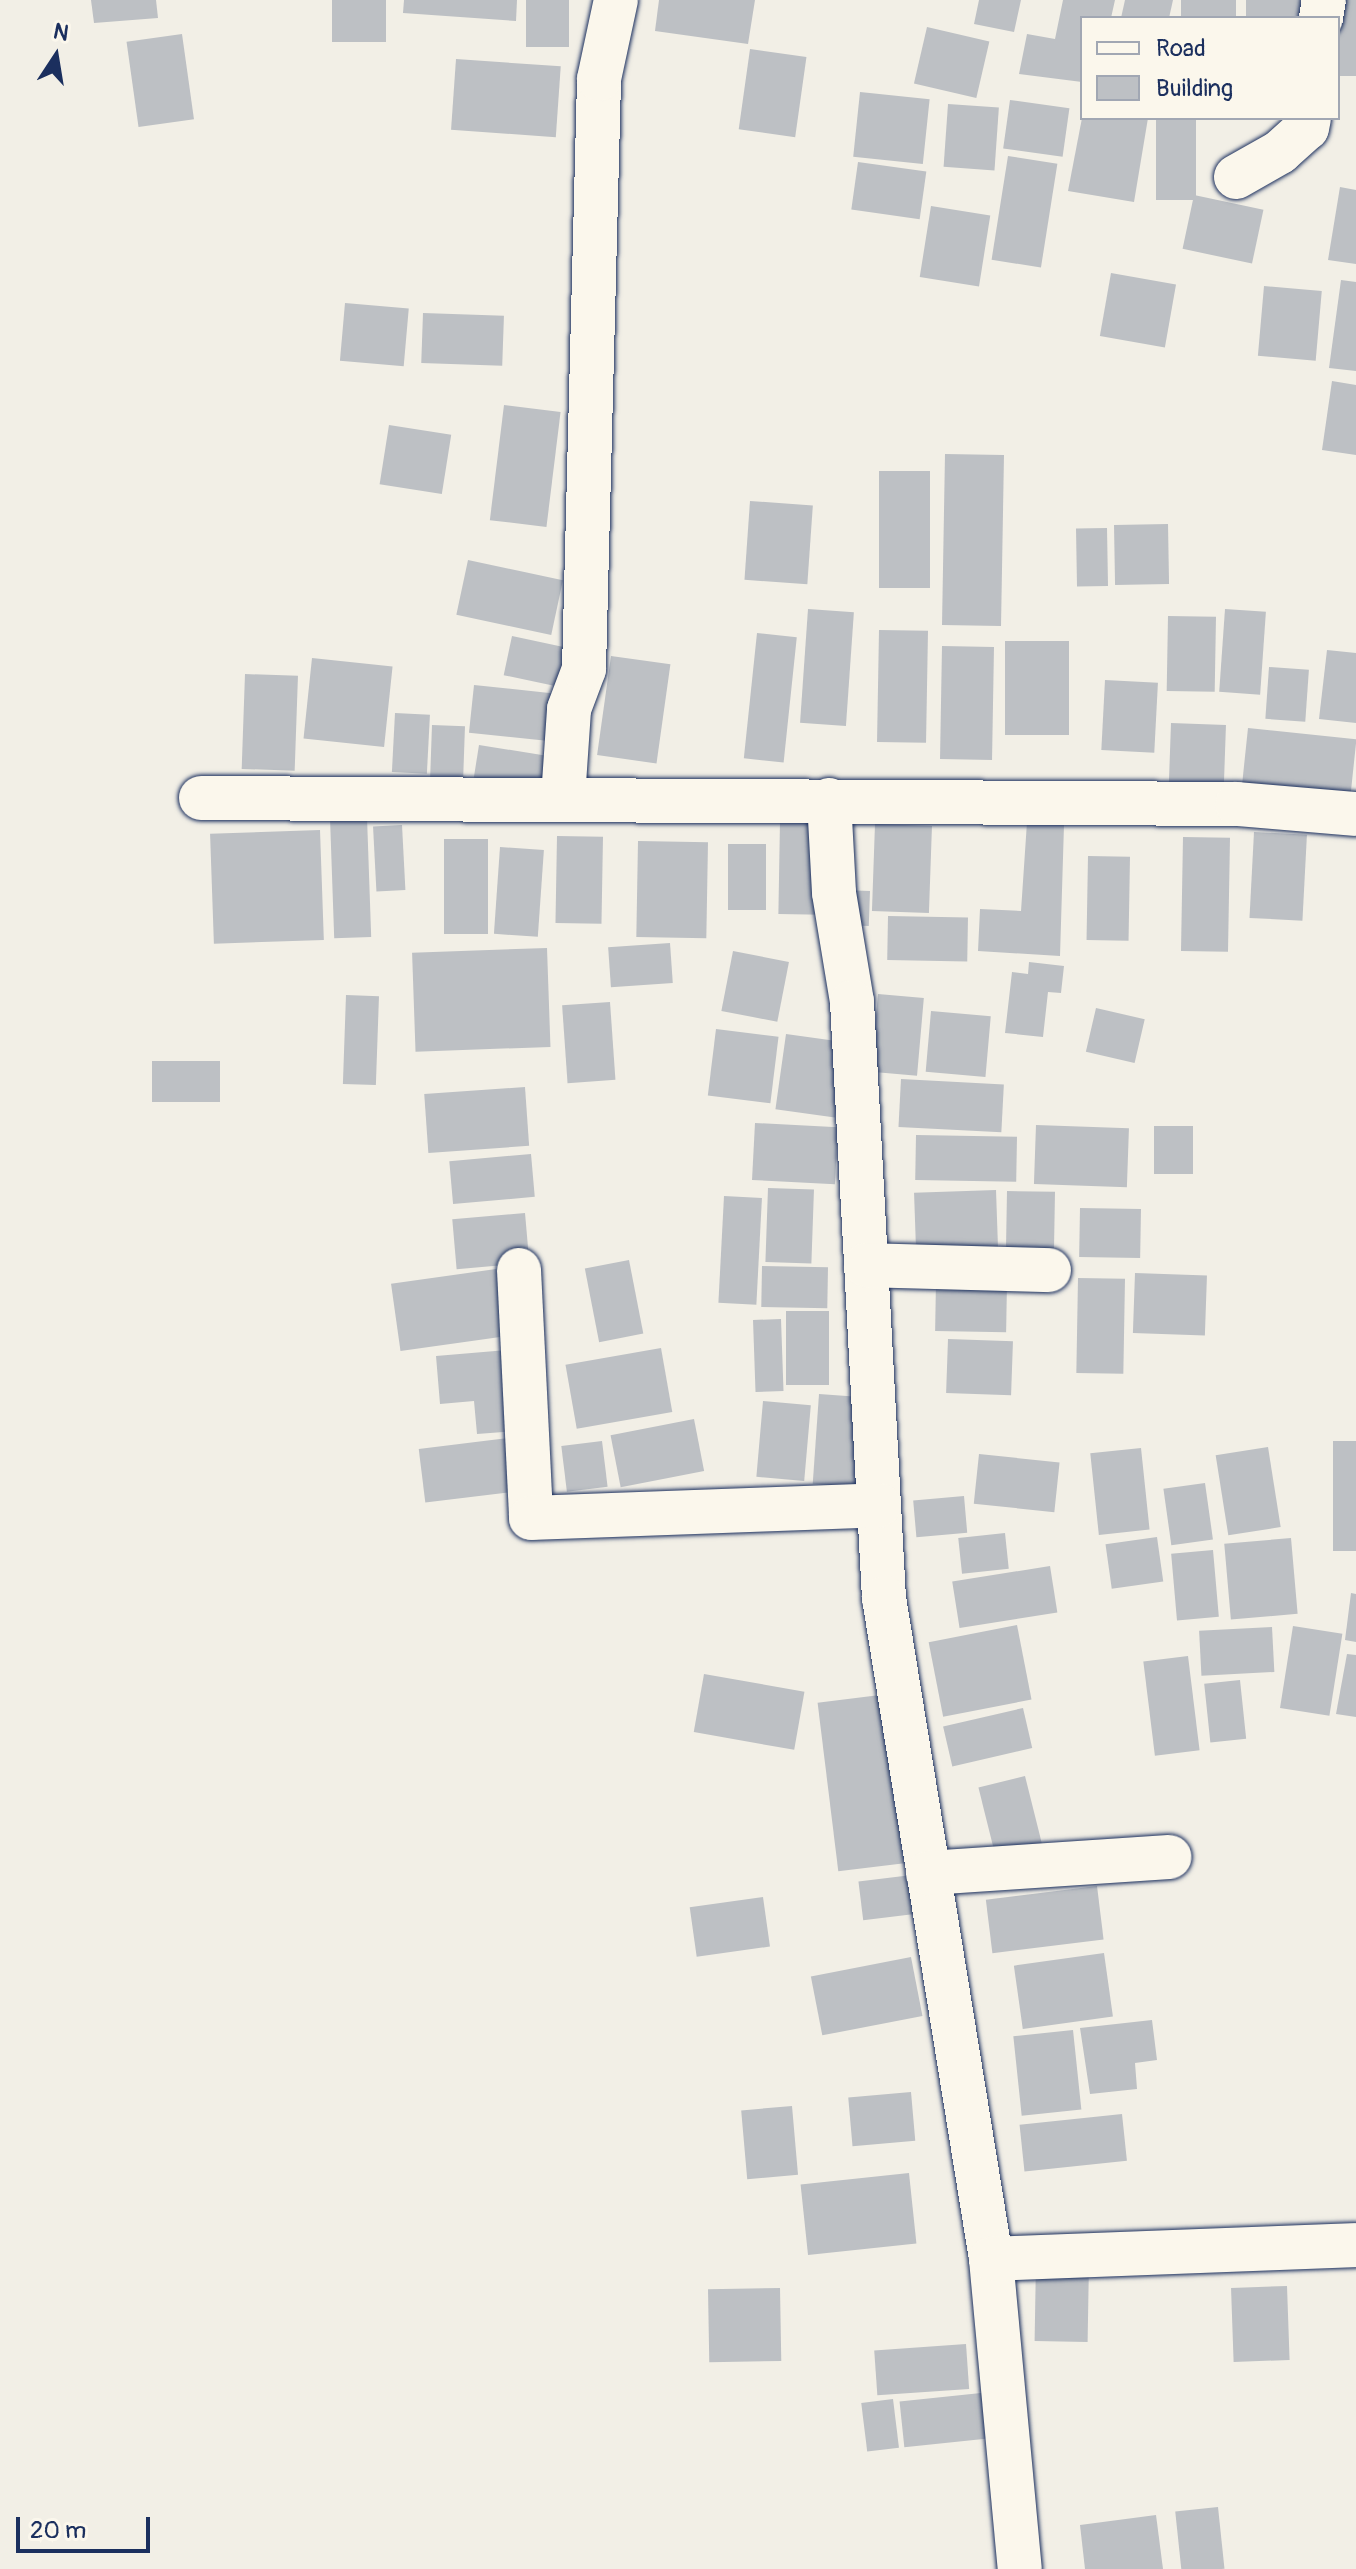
<!DOCTYPE html>
<style>
body{margin:0}
#map{position:relative;width:1356px;height:2569px;overflow:hidden;background:#f2efe6;font-family:Pangolin,sans-serif}
div>[style]{position:absolute}
[style*='--x']{left:calc(var(--x)*1px);top:calc(var(--y)*1px);width:calc(var(--w)*1px);rotate:calc(var(--a)*1deg)}
.building>*{inset:0;background:#bdc0c4;transform-origin:0 0}
.roads{filter:drop-shadow(0 0 2px #1b2f5e) drop-shadow(0 0 2px #1b2f5e)}
.street>*{height:44px;margin:-22px;padding:0 22px;transform-origin:22px;border-radius:22px;background:#fbf7ec}
span{translate:-50% -50%;white-space:nowrap;text-align:center;line-height:1.15;-webkit-text-stroke:8px #fbf7ec;paint-order:stroke}
.legend{position:absolute;left:1080px;top:16px;width:260px;height:104px;box-sizing:border-box;background:#fbf7ec;border:2px solid #a1a7b3;margin:0;padding:10px 14px;list-style:none;font-size:24px;color:#1b2f5e}
.legend li{display:flex;align-items:center;gap:16px;height:40px}
.legend b{width:40px;border:2px solid #a1a7b3}
.north{position:absolute;left:16px;top:16px;width:80px;height:80px;-webkit-text-stroke:6px #fbf7ec;paint-order:stroke;rotate:12deg;font-size:22px;font-weight:700;line-height:32px;text-align:center;color:#1b2f5e}
.north::after{content:'';display:block;margin:auto;width:28px;height:36px;background:#1b2f5e;clip-path:polygon(50% 0,100% 100%,50% 72%,0 100%)}
.scale{position:absolute;left:16px;top:2517px;width:134px;height:36px;box-sizing:border-box;border:4px solid #1b2f5e;border-top:0;padding-left:10px;font-size:24px;line-height:28px;white-space:nowrap;color:#1b2f5e;-webkit-text-stroke:6px #fbf7ec;paint-order:stroke}
</style>
<div id="map">
<div class="building">
<div style="clip-path:polygon(91px 0,156px 0,158px 18px,94px 23px)"></div>
<div style="left:332px;top:0;width:54px;height:42px"></div>
<div style="clip-path:polygon(404px 0,517px 0,516px 21px,403px 13px)"></div>
<div style="left:526px;top:0;width:43px;height:47px"></div>
<div style="clip-path:polygon(659px 0,755px 0,748px 44px,655px 31px)"></div>
<div style="clip-path:polygon(979px 0,1021px 0,1014px 32px,974px 24px)"></div>
<div style="clip-path:polygon(1063px 0,1115px 0,1111px 18px,1082px 18px,1082px 82px,1019px 74px,1027px 34px,1055px 39px)"></div>
<div style="clip-path:polygon(1125px 0,1173px 0,1169px 18px,1121px 18px)"></div>
<div style="left:1181px;top:0;width:55px;height:18px"></div>
<div style="left:1246px;top:0;width:66px;height:18px"></div>
<div style="left:1339px;top:0;width:17px;height:76px"></div>
<div style="left:927px;top:27px;width:64px;height:58px;rotate:13deg"></div>
<div style="left:182px;top:34px;width:86px;height:56px;rotate:82deg"></div>
<div style="left:750px;top:49px;width:57px;height:81px;rotate:8deg"></div>
<div style="left:456px;top:59px;width:105px;height:71px;rotate:4deg"></div>
<div style="left:860px;top:92px;width:70px;height:65px;rotate:6deg"></div>
<div style="left:1010px;top:100px;width:60px;height:49px;rotate:8deg"></div>
<div style="left:948px;top:104px;width:51px;height:63px;rotate:4deg"></div>
<div style="clip-path:polygon(1082px 118px,1148px 118px,1134px 202px,1068px 191px)"></div>
<div style="left:1156px;top:118px;width:40px;height:82px"></div>
<div style="left:1008px;top:156px;width:50px;height:105px;rotate:9deg"></div>
<div style="left:858px;top:162px;width:69px;height:48px;rotate:8deg"></div>
<div style="clip-path:polygon(1340px 187px,1356px 190px,1356px 264px,1328px 260px)"></div>
<div style="left:1194px;top:195px;width:71px;height:55px;rotate:12deg"></div>
<div style="left:931px;top:206px;width:60px;height:72px;rotate:9deg"></div>
<div style="left:1111px;top:273px;width:66px;height:64px;rotate:10deg"></div>
<div style="clip-path:polygon(1341px 280px,1356px 282px,1356px 371px,1329px 368px)"></div>
<div style="left:1264px;top:286px;width:58px;height:70px;rotate:5deg"></div>
<div style="left:345px;top:303px;width:64px;height:58px;rotate:5deg"></div>
<div style="left:423px;top:313px;width:81px;height:50px;rotate:2deg"></div>
<div style="clip-path:polygon(1332px 381px,1356px 385px,1356px 455px,1322px 450px)"></div>
<div style="left:504px;top:405px;width:57px;height:116px;rotate:7deg"></div>
<div style="left:389px;top:425px;width:63px;height:60px;rotate:9deg"></div>
<div style="left:945px;top:454px;width:59px;height:171px;rotate:1deg"></div>
<div style="left:879px;top:471px;width:51px;height:117px"></div>
<div style="left:750px;top:501px;width:63px;height:79px;rotate:4deg"></div>
<div style="left:1168px;top:524px;width:60px;height:54px;rotate:89deg"></div>
<div style="left:1107px;top:528px;width:58px;height:31px;rotate:89deg"></div>
<div style="left:468px;top:560px;width:97px;height:56px;rotate:12deg"></div>
<div style="left:808px;top:609px;width:46px;height:114px;rotate:4deg"></div>
<div style="left:1225px;top:609px;width:41px;height:83px;rotate:4deg"></div>
<div style="left:1168px;top:616px;width:48px;height:75px;rotate:1deg"></div>
<div style="left:879px;top:630px;width:49px;height:112px;rotate:1deg"></div>
<div style="left:757px;top:633px;width:40px;height:126px;rotate:6deg"></div>
<div style="left:512px;top:636px;width:67px;height:40px;rotate:12deg"></div>
<div style="left:1005px;top:641px;width:64px;height:94px"></div>
<div style="left:942px;top:646px;width:52px;height:113px;rotate:1deg"></div>
<div style="clip-path:polygon(1327px 650px,1356px 653px,1356px 723px,1319px 719px)"></div>
<div style="left:611px;top:656px;width:60px;height:100px;rotate:8deg"></div>
<div style="left:312px;top:658px;width:81px;height:81px;rotate:6deg"></div>
<div style="left:1269px;top:667px;width:40px;height:52px;rotate:4deg"></div>
<div style="left:245px;top:674px;width:53px;height:95px;rotate:2deg"></div>
<div style="left:1105px;top:680px;width:53px;height:70px;rotate:3deg"></div>
<div style="left:474px;top:685px;width:85px;height:48px;rotate:6deg"></div>
<div style="left:395px;top:713px;width:35px;height:59px;rotate:3deg"></div>
<div style="left:1171px;top:723px;width:55px;height:62px;rotate:2deg"></div>
<div style="left:432px;top:725px;width:33px;height:59px;rotate:2deg"></div>
<div style="left:1248px;top:728px;width:109px;height:56px;rotate:6deg"></div>
<div style="left:479px;top:745px;width:73px;height:33px;rotate:9deg"></div>
<div style="left:367px;top:817px;width:120px;height:37px;rotate:88deg"></div>
<div style="left:780px;top:821px;width:43px;height:93px;rotate:1deg"></div>
<div style="clip-path:polygon(1027px 822px,1064px 825px,1060px 956px,978px 951px,980px 909px,1021px 911px)"></div>
<div style="left:875px;top:824px;width:57px;height:87px;rotate:2deg"></div>
<div style="left:402px;top:825px;width:65px;height:29px;rotate:87deg"></div>
<div style="left:320px;top:830px;width:110px;height:110px;rotate:88deg"></div>
<div style="left:1254px;top:832px;width:53px;height:86px;rotate:3deg"></div>
<div style="left:557px;top:836px;width:46px;height:87px;rotate:1deg"></div>
<div style="left:1183px;top:837px;width:47px;height:114px;rotate:1deg"></div>
<div style="left:444px;top:839px;width:44px;height:95px"></div>
<div style="left:638px;top:841px;width:70px;height:96px;rotate:1deg"></div>
<div style="left:728px;top:844px;width:38px;height:66px"></div>
<div style="left:500px;top:847px;width:44px;height:87px;rotate:4deg"></div>
<div style="left:1088px;top:856px;width:42px;height:84px;rotate:1deg"></div>
<div style="left:842px;top:890px;width:28px;height:35px;rotate:2deg"></div>
<div style="left:888px;top:916px;width:80px;height:44px;rotate:1deg"></div>
<div style="left:670px;top:943px;width:40px;height:62px;rotate:86deg"></div>
<div style="left:547px;top:948px;width:99px;height:135px;rotate:88deg"></div>
<div style="left:733px;top:951px;width:57px;height:61px;rotate:11deg"></div>
<div style="clip-path:polygon(1029px 962px,1064px 966px,1061px 993px,1048px 992px,1043px 1037px,1005px 1033px,1012px 972px,1028px 974px)"></div>
<div style="left:878px;top:994px;width:46px;height:78px;rotate:5deg"></div>
<div style="left:346px;top:995px;width:33px;height:89px;rotate:2deg"></div>
<div style="left:610px;top:1002px;width:78px;height:48px;rotate:86deg"></div>
<div style="left:1096px;top:1008px;width:50px;height:45px;rotate:13deg"></div>
<div style="left:931px;top:1011px;width:60px;height:61px;rotate:5deg"></div>
<div style="left:716px;top:1029px;width:63px;height:67px;rotate:7deg"></div>
<div style="left:786px;top:1034px;width:60px;height:76px;rotate:8deg"></div>
<div style="left:152px;top:1061px;width:68px;height:41px"></div>
<div style="left:901px;top:1079px;width:103px;height:48px;rotate:3deg"></div>
<div style="left:525px;top:1087px;width:59px;height:101px;rotate:86deg"></div>
<div style="left:755px;top:1123px;width:83px;height:57px;rotate:3deg"></div>
<div style="left:1036px;top:1125px;width:93px;height:59px;rotate:2deg"></div>
<div style="left:1154px;top:1126px;width:39px;height:48px"></div>
<div style="left:916px;top:1135px;width:101px;height:45px;rotate:1deg"></div>
<div style="left:531px;top:1154px;width:43px;height:82px;rotate:85deg"></div>
<div style="left:768px;top:1188px;width:46px;height:74px;rotate:2deg"></div>
<div style="left:996px;top:1190px;width:62px;height:82px;rotate:88deg"></div>
<div style="left:1007px;top:1191px;width:48px;height:67px;rotate:1deg"></div>
<div style="left:724px;top:1196px;width:38px;height:107px;rotate:3deg"></div>
<div style="left:1080px;top:1208px;width:61px;height:49px;rotate:1deg"></div>
<div style="left:525px;top:1213px;width:50px;height:73px;rotate:85deg"></div>
<div style="left:629px;top:1260px;width:75px;height:45px;rotate:79deg"></div>
<div style="left:762px;top:1266px;width:66px;height:41px;rotate:1deg"></div>
<div style="left:496px;top:1269px;width:68px;height:106px;rotate:82deg"></div>
<div style="left:1135px;top:1273px;width:72px;height:60px;rotate:2deg"></div>
<div style="left:1078px;top:1278px;width:47px;height:95px;rotate:1deg"></div>
<div style="left:936px;top:1281px;width:71px;height:50px;rotate:1deg"></div>
<div style="left:786px;top:1311px;width:43px;height:74px"></div>
<div style="left:781px;top:1319px;width:72px;height:28px;rotate:88deg"></div>
<div style="left:948px;top:1339px;width:65px;height:54px;rotate:2deg"></div>
<div style="left:661px;top:1348px;width:65px;height:97px;rotate:80deg"></div>
<div style="clip-path:polygon(518px 1349px,516px 1431px,477px 1434px,474px 1401px,440px 1404px,436px 1356px)"></div>
<div style="left:819px;top:1394px;width:52px;height:90px;rotate:4deg"></div>
<div style="left:763px;top:1401px;width:48px;height:76px;rotate:5deg"></div>
<div style="left:694px;top:1419px;width:53px;height:85px;rotate:79deg"></div>
<div style="left:516px;top:1437px;width:54px;height:98px;rotate:83deg"></div>
<div style="left:602px;top:1441px;width:46px;height:41px;rotate:83deg"></div>
<div style="left:1333px;top:1441px;width:23px;height:110px"></div>
<div style="left:1268px;top:1447px;width:81px;height:53px;rotate:81deg"></div>
<div style="left:1141px;top:1448px;width:82px;height:51px;rotate:84deg"></div>
<div style="left:979px;top:1454px;width:81px;height:50px;rotate:6deg"></div>
<div style="left:1205px;top:1483px;width:57px;height:42px;rotate:82deg"></div>
<div style="left:964px;top:1496px;width:37px;height:51px;rotate:85deg"></div>
<div style="left:1005px;top:1533px;width:36px;height:47px;rotate:84deg"></div>
<div style="left:1157px;top:1537px;width:45px;height:52px;rotate:82deg"></div>
<div style="left:1291px;top:1538px;width:76px;height:67px;rotate:85deg"></div>
<div style="left:1213px;top:1550px;width:67px;height:42px;rotate:85deg"></div>
<div style="left:1050px;top:1566px;width:47px;height:99px;rotate:81deg"></div>
<div style="clip-path:polygon(1351px 1593px,1356px 1594px,1356px 1642px,1345px 1640px)"></div>
<div style="left:1017px;top:1625px;width:76px;height:90px;rotate:79deg"></div>
<div style="left:1293px;top:1626px;width:50px;height:83px;rotate:9deg"></div>
<div style="left:1272px;top:1627px;width:45px;height:73px;rotate:87deg"></div>
<div style="clip-path:polygon(1347px 1654px,1356px 1655px,1356px 1717px,1336px 1714px)"></div>
<div style="left:1188px;top:1656px;width:95px;height:45px;rotate:83deg"></div>
<div style="left:704px;top:1674px;width:102px;height:59px;rotate:10deg"></div>
<div style="left:1240px;top:1680px;width:59px;height:36px;rotate:84deg"></div>
<div style="left:896px;top:1693px;width:170px;height:79px;rotate:83deg"></div>
<div style="left:1023px;top:1708px;width:41px;height:82px;rotate:77deg"></div>
<div style="left:1025px;top:1776px;width:73px;height:48px;rotate:76deg"></div>
<div style="left:920px;top:1874px;width:39px;height:62px;rotate:83deg"></div>
<div style="left:1097px;top:1886px;width:54px;height:112px;rotate:83deg"></div>
<div style="left:763px;top:1897px;width:50px;height:74px;rotate:82deg"></div>
<div style="left:1104px;top:1953px;width:64px;height:91px;rotate:82deg"></div>
<div style="left:911px;top:1957px;width:60px;height:102px;rotate:79deg"></div>
<div style="clip-path:polygon(1152px 2020px,1157px 2060px,1135px 2063px,1137px 2089px,1090px 2094px,1080px 2028px)"></div>
<div style="left:1073px;top:2030px;width:80px;height:60px;rotate:84deg"></div>
<div style="left:911px;top:2092px;width:49px;height:63px;rotate:85deg"></div>
<div style="left:792px;top:2106px;width:69px;height:51px;rotate:85deg"></div>
<div style="left:1122px;top:2114px;width:47px;height:103px;rotate:84deg"></div>
<div style="left:909px;top:2173px;width:71px;height:109px;rotate:84deg"></div>
<div style="left:1036px;top:2261px;width:53px;height:80px;rotate:1deg"></div>
<div style="left:1287px;top:2286px;width:74px;height:56px;rotate:88deg"></div>
<div style="left:780px;top:2288px;width:73px;height:72px;rotate:89deg"></div>
<div style="left:966px;top:2344px;width:45px;height:92px;rotate:86deg"></div>
<div style="left:1000px;top:2391px;width:46px;height:101px;rotate:84deg"></div>
<div style="left:893px;top:2399px;width:49px;height:32px;rotate:83deg"></div>
<div style="left:1218px;top:2507px;width:62px;height:43px;rotate:84deg"></div>
<div style="clip-path:polygon(1156px 2515px,1163px 2569px,1085px 2569px,1080px 2525px)"></div>
</div>
<div class="roads">
<div class="street">
<div style="--x:1321;--y:18;--w:18;--a:-81"></div>
<div style="--x:1236;--y:177;--w:51;--a:-29.6"></div>
<div style="--x:1280;--y:152;--w:36;--a:-42"></div>
<div style="--x:1307;--y:128;--w:10;--a:-79"></div>
<div style="--x:201;--y:798;--w:1036;--a:0.33"></div>
<div style="--x:1237;--y:804;--w:119;--a:4.8"></div>
<div style="--x:563;--y:798;--w:89;--a:-86.1"></div>
<div style="--x:569;--y:709;--w:43;--a:-69.4"></div>
<div style="--x:584;--y:669;--w:590;--a:-88.54"></div>
<div style="--x:599;--y:79;--w:81;--a:-77.9"></div>
<div style="--x:829;--y:800;--w:93;--a:86.9"></div>
<div style="--x:834;--y:893;--w:110;--a:80.6"></div>
<div style="--x:852;--y:1002;--w:597;--a:86.93"></div>
<div style="--x:884;--y:1598;--w:670;--a:80.8"></div>
<div style="--x:991;--y:2259;--w:311;--a:84.7"></div>
<div style="--x:866;--y:1265;--w:183;--a:1.6"></div>
<div style="--x:519;--y:1270;--w:248;--a:87.2"></div>
<div style="--x:531;--y:1518;--w:348;--a:-2.1"></div>
<div style="--x:928;--y:1873;--w:242;--a:-3.8"></div>
<div style="--x:991;--y:2259;--w:365;--a:-2.2"></div>
</div>
</div>
<ul class="legend">
<li><b style="height:10px;background:#fbf7ec"></b>Road</li>
<li><b style="height:22px;background:#bdc0c4"></b>Building</li>
</ul>
<div class="north">N</div>
<div class="scale">20 m</div>
</div>
